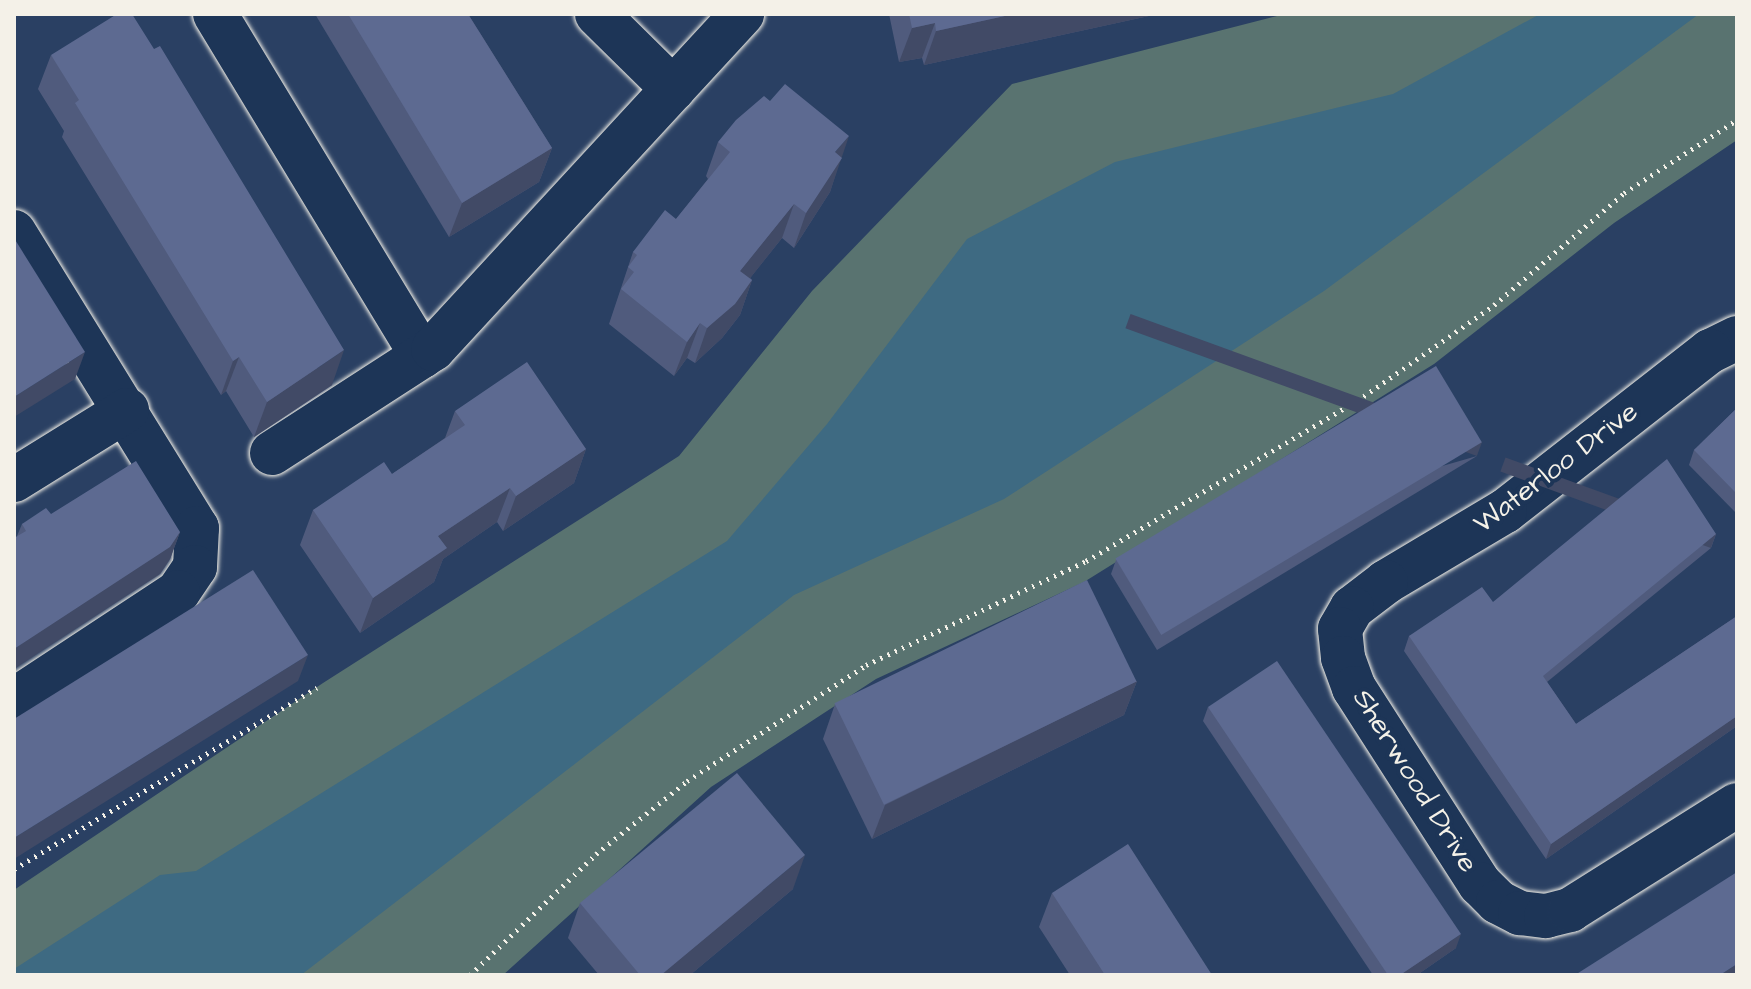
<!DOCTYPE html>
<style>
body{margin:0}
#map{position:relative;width:1751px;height:989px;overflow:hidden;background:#2a4063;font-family:"Architects Daughter",sans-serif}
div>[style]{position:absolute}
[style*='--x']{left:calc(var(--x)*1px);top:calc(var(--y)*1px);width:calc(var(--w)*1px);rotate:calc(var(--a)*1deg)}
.green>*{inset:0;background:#597370}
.water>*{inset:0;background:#3e6a82}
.path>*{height:5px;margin-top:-2.5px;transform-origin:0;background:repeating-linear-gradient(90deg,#f4f1e8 0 2px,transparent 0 8px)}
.roads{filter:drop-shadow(0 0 2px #f4f1e8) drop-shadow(0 0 2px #f4f1e8)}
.minor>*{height:44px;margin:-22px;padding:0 22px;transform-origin:22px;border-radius:22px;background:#1d3557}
.wall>*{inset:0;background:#505b7d}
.shaded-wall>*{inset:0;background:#414a66;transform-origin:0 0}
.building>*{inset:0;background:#5d6a91;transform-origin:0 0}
span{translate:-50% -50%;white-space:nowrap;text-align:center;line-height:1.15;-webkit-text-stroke:8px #1d3557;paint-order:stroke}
.street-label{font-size:28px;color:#f4f1e8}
.frame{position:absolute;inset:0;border:16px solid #f4f1e8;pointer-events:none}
</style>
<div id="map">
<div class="green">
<div style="clip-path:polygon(1285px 14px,1737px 14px,1737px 140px,1614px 223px,1434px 364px,1084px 582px,876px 679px,711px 787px,503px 975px,14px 975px,14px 890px,323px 683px,679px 456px,812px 291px,1012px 84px)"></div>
</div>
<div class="water">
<div style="clip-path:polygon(1540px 14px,1699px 14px,1324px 291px,1004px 499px,794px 595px,301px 975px,14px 975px,14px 969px,160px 875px,196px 871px,727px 541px,827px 424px,967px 239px,1115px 162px,1393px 94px)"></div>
</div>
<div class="path">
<div style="--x:14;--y:869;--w:353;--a:-30.9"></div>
<div style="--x:470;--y:975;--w:175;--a:-43.8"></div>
<div style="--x:596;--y:854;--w:117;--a:-38.7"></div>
<div style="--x:687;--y:781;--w:213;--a:-32.9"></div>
<div style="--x:866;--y:665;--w:243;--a:-25.3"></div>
<div style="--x:1086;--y:561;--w:315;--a:-30.6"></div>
<div style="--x:1357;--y:401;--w:167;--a:-35"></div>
<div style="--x:1494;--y:305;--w:172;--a:-40.7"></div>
<div style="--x:1624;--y:193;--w:135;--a:-32.9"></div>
</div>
<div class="roads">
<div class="minor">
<div style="--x:215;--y:14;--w:400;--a:58.8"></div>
<div style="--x:597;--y:14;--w:107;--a:44.6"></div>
<div style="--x:14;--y:232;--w:348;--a:58.3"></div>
<div style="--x:197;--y:528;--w:39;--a:93"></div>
<div style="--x:195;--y:567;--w:30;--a:124"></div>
<div style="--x:178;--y:592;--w:196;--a:146.6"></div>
<div style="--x:1737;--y:338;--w:30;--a:154"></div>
<div style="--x:1710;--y:351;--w:260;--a:142"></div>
<div style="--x:1505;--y:511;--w:139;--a:149.2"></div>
<div style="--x:1386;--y:582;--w:43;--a:142.6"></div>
<div style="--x:1352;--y:608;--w:24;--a:120"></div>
<div style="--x:1340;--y:629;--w:29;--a:84"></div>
<div style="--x:1343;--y:658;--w:32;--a:70"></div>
<div style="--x:1354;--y:688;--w:233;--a:57.3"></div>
<div style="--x:1480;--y:884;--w:25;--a:45"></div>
<div style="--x:1498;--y:902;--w:25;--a:27"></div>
<div style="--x:1520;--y:913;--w:26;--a:7"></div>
<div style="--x:1546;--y:916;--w:25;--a:-14"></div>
<div style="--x:1570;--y:910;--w:197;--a:-32.2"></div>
<div style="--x:272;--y:453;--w:192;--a:-32.9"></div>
<div style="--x:433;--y:349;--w:456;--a:-47.3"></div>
<div style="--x:14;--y:480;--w:133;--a:-31.8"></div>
</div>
</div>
<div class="wall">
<div style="clip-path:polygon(315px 14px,468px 14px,552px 148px,539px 182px,449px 237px)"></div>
<div style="clip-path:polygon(889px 14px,1158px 14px,924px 65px,922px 58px,899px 62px)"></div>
<div style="clip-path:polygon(51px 55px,332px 385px,254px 437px,226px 391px,221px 395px,62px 137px,64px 131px,38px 89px)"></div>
<div style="clip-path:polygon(718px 142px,841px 157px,830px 192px,794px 248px,782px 238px,750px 278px,752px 280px,740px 315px,722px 338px,695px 363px,687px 358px,674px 376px,609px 324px,633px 252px,676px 219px,708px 179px,706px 176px)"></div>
<div style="clip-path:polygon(1737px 408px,1737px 514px,1689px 465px,1694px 450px)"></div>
<div style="clip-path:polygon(455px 411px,586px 449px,574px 483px,503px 531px,497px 522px,443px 559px,434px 582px,360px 633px,300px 545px,313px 510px,392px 474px,445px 438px)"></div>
<div style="clip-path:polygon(1477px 456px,1157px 650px,1111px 574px,1116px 560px)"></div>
<div style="clip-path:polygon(51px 514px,180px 532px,170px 559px,160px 574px,17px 536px,22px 524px)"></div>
<div style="clip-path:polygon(1716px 534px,1711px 548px,1547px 682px,1576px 724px,1737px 616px,1737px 726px,1546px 859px,1404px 651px,1409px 636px,1493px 602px)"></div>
<div style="clip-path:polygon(1137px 681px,1124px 715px,872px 839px,823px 739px,835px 704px)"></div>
<div style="clip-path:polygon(1208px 707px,1456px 948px,1417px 975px,1373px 975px,1203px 721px)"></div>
<div style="clip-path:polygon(793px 889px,690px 975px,599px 975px,568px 938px,580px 903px)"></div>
<div style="clip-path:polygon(1052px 893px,1212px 975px,1070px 975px,1039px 927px)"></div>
</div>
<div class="shaded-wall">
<div style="clip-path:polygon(1014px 14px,1158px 14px,924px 65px,936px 31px)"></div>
<div style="clip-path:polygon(935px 23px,922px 58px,899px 62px,912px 28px)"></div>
<div style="clip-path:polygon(849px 136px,830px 192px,794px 248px,806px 213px,835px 152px)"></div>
<div style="clip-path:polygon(552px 148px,539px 182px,449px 237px,462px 203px)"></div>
<div style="clip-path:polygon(794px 204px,782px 238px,728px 306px,740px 271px)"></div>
<div style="clip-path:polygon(752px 280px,740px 315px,722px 338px,695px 363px,707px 328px)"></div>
<div style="clip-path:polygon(700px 323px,687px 358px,674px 376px,687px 342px)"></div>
<div style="clip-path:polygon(344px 350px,332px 385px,254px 437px,267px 402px)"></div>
<div style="clip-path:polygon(85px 352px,75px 379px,14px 417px,14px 397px)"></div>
<div style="clip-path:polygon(239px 357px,226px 391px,221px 395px,233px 361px)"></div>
<div style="left:1482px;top:442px;width:15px;height:374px;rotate:110deg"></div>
<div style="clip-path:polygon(586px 449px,574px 483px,503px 531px,516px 496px)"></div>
<div style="clip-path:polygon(510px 488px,497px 522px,443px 559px,434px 582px,360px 633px,373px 598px,438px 536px)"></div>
<div style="clip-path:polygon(180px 532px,170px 559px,160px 574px,14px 669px,14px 649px)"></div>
<div style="left:1716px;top:534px;width:15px;height:224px;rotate:110deg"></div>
<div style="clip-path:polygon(308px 655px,298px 681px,14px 859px,14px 838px)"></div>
<div style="clip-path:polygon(1137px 681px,1124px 715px,872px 839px,885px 805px)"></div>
<div style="clip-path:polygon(1737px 716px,1737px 726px,1546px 859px,1551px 844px)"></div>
<div style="clip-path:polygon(805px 855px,793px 889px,690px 975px,661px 975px)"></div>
<div style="clip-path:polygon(1461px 934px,1456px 948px,1417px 975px,1400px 975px)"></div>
<div style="clip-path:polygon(1737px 964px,1737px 975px,1720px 975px)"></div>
</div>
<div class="building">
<div style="clip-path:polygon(117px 14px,132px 14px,154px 49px,160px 46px,344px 350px,267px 402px,239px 357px,233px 361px,75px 103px,79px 100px,51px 55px)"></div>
<div style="clip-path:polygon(348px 14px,468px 14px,552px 148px,462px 203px)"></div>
<div style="clip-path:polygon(909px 14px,1014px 14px,936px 31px,935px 23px,912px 28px)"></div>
<div style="clip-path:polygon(785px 84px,849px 136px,835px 152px,842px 158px,806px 213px,794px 204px,740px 271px,752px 280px,735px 304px,707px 328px,700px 323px,687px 342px,621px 289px,634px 272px,628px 267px,637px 255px,633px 252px,665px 210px,676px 219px,730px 152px,718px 142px,736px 120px,764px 96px,770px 101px)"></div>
<div style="clip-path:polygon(14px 238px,85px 352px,14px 397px)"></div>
<div style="clip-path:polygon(527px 362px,586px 449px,516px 496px,510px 488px,438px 536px,447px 548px,373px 598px,313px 510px,384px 462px,392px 474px,465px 425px,455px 411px)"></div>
<div style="left:1436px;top:366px;width:89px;height:374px;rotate:59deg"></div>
<div style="clip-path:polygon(1737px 408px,1737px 494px,1694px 450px)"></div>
<div style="clip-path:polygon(1667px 459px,1716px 534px,1543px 676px,1576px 724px,1737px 616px,1737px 716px,1551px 844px,1409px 636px,1482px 587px,1493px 602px)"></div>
<div style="clip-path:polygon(136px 461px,180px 532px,170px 547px,14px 649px,14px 538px,26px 531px,22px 524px,46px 508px,51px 514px)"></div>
<div style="clip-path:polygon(253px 570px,308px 655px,14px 838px,14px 719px)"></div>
<div style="left:1087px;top:580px;width:113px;height:281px;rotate:64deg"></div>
<div style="clip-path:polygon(1277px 661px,1461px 934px,1400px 975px,1388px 975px,1208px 707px)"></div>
<div style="clip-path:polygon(737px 773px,805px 855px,661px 975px,640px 975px,580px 903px)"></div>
<div style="clip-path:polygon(1128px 844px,1212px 975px,1105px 975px,1052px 893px)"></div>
<div style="clip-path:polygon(1737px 872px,1737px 964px,1720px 975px,1575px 975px)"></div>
</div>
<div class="street-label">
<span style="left:1556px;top:468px;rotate:-37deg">Waterloo Drive</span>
<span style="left:1415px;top:781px;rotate:58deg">Sherwood Drive</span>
</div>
<div class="frame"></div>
</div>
